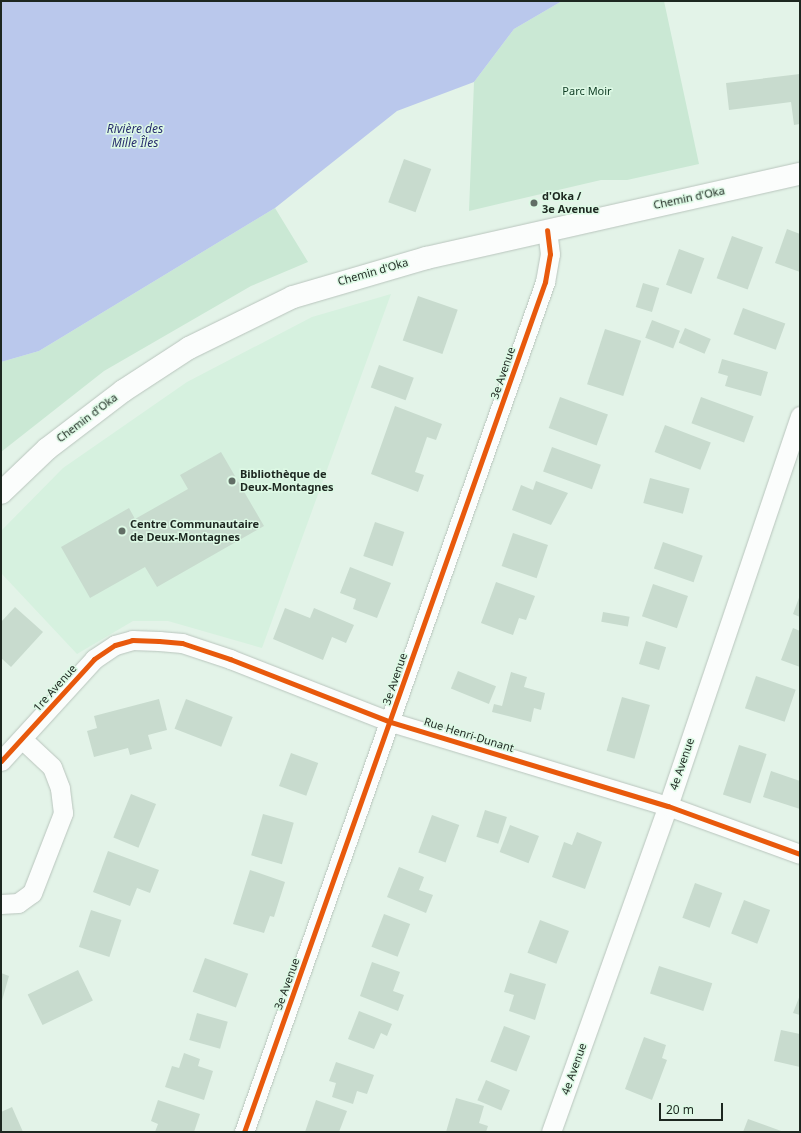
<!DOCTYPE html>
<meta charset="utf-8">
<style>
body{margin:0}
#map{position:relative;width:801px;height:1133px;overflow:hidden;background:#e3f3e8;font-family:"Noto Sans",sans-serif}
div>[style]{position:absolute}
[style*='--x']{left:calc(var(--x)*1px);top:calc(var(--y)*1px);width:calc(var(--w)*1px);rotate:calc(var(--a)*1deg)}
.built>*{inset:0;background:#d6f1df}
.green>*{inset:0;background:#cae8d4}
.water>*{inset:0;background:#bac8ec}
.building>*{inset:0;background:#c8dbce;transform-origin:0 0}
.roads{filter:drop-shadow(0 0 1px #b9c5bd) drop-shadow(0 0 1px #b9c5bd)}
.street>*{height:19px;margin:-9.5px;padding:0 9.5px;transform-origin:9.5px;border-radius:9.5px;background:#fbfdfc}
.secondary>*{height:22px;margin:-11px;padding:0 11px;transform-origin:11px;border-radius:11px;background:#fbfdfc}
.cycleway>*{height:5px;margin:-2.5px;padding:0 2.5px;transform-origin:2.5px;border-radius:2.5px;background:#e8590c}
.dots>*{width:11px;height:11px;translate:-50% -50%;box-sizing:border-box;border:2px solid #ddf9e5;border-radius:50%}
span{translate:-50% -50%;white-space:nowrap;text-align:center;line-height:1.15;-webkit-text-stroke:3px #ddf9e5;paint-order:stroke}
.park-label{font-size:11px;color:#0d3b22}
.poi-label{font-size:11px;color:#1d2720;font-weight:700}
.left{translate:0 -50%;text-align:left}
.street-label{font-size:11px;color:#1d2720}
.water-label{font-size:12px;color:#272c6d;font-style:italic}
.frame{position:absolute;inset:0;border:2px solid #1d2720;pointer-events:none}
.scale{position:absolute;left:659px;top:1103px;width:64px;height:18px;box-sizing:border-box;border:2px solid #1d2720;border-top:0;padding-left:5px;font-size:12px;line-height:14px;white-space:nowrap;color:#1d2720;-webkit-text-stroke:3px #ddf9e5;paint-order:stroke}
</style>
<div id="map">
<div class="built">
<div style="clip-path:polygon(391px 294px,262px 648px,168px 621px,133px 621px,77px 654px,1px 573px,1px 531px,63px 468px,187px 382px,312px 317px)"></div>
</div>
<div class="green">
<div style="clip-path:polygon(562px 1px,664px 1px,699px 164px,627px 180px,601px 180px,469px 211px,474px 82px,514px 29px)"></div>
<div style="clip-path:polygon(275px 208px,308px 262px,251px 286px,104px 371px,1px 452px,1px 362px,39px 351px)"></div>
</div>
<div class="water">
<div style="clip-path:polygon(1px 1px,562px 1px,514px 29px,474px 82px,397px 111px,275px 208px,39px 351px,1px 362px)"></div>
</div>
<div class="building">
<div style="clip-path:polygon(800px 74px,800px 124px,794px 125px,791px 102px,729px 110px,726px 83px)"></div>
<div style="left:404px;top:159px;width:29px;height:46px;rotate:20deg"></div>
<div style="clip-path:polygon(787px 229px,800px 234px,800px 272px,775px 263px)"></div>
<div style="left:732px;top:236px;width:33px;height:45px;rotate:20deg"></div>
<div style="left:679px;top:249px;width:27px;height:38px;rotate:20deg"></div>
<div style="left:643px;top:283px;width:17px;height:25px;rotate:17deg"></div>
<div style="left:418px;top:296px;width:42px;height:47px;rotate:19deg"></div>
<div style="left:743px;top:308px;width:45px;height:28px;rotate:20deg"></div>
<div style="left:652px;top:320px;width:30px;height:19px;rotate:21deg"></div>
<div style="left:685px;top:328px;width:28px;height:16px;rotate:23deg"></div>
<div style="left:605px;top:329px;width:38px;height:58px;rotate:18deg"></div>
<div style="clip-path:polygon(722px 359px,768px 372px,761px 396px,725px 386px,728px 376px,718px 373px)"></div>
<div style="left:379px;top:365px;width:37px;height:24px;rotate:20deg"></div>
<div style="left:560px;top:397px;width:51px;height:33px;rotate:20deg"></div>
<div style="left:701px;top:397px;width:56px;height:28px;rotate:20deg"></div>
<div style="clip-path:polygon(395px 406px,442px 424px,436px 440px,427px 437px,415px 472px,424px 475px,418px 492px,371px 474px)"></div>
<div style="left:665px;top:425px;width:49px;height:29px;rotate:21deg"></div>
<div style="left:552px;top:447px;width:52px;height:26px;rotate:20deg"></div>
<div style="clip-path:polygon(221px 452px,264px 526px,157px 587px,145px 567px,90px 598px,61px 547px,129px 508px,135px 519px,188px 489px,180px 475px)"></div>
<div style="left:650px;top:478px;width:41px;height:26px;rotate:15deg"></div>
<div style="clip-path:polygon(536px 481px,568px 493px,551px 525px,512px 510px,521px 485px,533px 490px)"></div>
<div style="left:375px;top:522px;width:31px;height:36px;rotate:19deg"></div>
<div style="left:513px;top:533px;width:37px;height:35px;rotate:19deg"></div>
<div style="left:663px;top:542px;width:42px;height:28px;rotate:19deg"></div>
<div style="clip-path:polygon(350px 567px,391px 583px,377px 618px,353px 609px,356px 599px,340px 593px)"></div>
<div style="clip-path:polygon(496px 582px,535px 596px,526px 620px,519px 618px,513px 635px,481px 623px)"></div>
<div style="left:653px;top:584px;width:37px;height:34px;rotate:19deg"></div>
<div style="clip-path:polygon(800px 595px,800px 617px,793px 614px)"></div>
<div style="clip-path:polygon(15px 607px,43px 632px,11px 667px,1px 658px,1px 622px)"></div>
<div style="clip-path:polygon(285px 608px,310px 618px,314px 608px,354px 625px,346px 643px,332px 637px,323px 660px,273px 639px)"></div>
<div style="left:603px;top:612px;width:27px;height:10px;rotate:10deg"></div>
<div style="clip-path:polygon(793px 628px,800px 631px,800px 667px,781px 660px)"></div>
<div style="left:646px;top:641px;width:21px;height:24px;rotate:17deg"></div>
<div style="left:458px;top:671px;width:41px;height:19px;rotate:22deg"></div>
<div style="clip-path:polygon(511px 672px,527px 677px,524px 687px,545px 693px,541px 710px,534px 708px,531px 722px,492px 712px,494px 704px,502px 706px)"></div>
<div style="left:756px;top:676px;width:42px;height:34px;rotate:19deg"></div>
<div style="left:622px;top:697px;width:29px;height:56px;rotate:16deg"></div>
<div style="clip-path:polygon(159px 699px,167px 730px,148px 735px,152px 749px,130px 755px,128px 748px,94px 757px,87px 731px,97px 728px,94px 716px)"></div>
<div style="left:186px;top:699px;width:50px;height:32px;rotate:21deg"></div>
<div style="left:739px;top:745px;width:29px;height:52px;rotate:18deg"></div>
<div style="left:291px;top:753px;width:29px;height:35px;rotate:20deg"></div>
<div style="clip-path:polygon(771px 771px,800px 781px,800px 809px,763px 797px)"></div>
<div style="left:131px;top:794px;width:27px;height:47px;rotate:22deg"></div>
<div style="left:485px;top:810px;width:23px;height:28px;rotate:18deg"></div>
<div style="left:263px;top:814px;width:32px;height:43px;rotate:16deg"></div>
<div style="left:432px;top:815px;width:29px;height:40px;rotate:20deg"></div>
<div style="left:510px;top:825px;width:31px;height:29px;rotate:21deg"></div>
<div style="clip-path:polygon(577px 832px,602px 842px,585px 889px,552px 877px,564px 842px,572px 845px)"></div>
<div style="clip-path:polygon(108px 851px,159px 870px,150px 893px,137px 888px,130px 906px,93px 892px)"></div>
<div style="clip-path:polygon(399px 867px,424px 877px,419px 890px,433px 895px,426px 913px,387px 897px)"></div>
<div style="clip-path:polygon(250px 870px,285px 882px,274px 917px,270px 916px,264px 933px,233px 924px)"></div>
<div style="left:695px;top:883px;width:29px;height:37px;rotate:20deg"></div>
<div style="left:744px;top:900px;width:28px;height:36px;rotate:21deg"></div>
<div style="left:91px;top:910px;width:32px;height:39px;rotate:18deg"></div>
<div style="left:384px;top:914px;width:28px;height:35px;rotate:21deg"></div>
<div style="left:540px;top:920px;width:31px;height:35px;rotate:21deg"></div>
<div style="left:205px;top:958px;width:46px;height:36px;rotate:20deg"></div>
<div style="clip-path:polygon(372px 962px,400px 972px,393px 991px,404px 995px,398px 1011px,360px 996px)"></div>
<div style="left:659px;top:966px;width:56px;height:29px;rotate:18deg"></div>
<div style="left:78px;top:970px;width:34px;height:56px;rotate:64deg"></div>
<div style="clip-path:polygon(1px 973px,9px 976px,1px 1004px)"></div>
<div style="clip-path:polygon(510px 973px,546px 984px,535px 1020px,509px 1011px,514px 995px,504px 992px)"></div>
<div style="clip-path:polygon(800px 995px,800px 1015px,793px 1013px)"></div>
<div style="clip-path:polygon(359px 1011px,392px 1024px,387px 1036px,381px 1033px,374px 1049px,348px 1039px)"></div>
<div style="left:197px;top:1013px;width:32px;height:28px;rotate:16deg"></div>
<div style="left:504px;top:1026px;width:28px;height:38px;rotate:21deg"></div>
<div style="clip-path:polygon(781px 1030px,800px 1034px,800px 1067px,774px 1061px)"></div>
<div style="clip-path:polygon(644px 1037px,666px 1045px,662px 1058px,667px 1060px,652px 1100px,625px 1089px)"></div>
<div style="clip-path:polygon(184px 1053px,200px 1059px,198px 1066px,213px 1071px,204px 1100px,165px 1087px,172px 1066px,179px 1068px)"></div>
<div style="clip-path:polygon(336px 1062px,374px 1075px,367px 1094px,357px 1091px,353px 1104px,332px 1097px,336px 1083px,329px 1081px)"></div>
<div style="left:486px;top:1080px;width:26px;height:22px;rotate:23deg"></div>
<div style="clip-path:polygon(456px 1098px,484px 1106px,479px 1123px,488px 1126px,486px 1132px,446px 1132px)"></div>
<div style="clip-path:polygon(158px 1100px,200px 1114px,194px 1132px,155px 1132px,158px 1124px,151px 1121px)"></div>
<div style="clip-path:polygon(316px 1100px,347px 1111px,339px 1132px,305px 1132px)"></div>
<div style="clip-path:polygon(12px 1107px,23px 1132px,1px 1132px,1px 1112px)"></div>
<div style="clip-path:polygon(748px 1119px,784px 1132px,743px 1132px)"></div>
</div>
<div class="roads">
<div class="street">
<div style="--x:1;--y:761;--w:138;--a:-47.6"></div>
<div style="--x:94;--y:659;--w:25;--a:-34"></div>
<div style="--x:115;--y:645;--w:18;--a:-16"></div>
<div style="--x:132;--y:640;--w:27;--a:2"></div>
<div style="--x:159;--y:641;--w:23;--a:5"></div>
<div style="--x:182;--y:643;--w:51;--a:18.4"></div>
<div style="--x:230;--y:659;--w:173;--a:21.4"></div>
<div style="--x:391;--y:722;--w:289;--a:16.9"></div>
<div style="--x:668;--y:806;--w:140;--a:20"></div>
<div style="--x:1;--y:904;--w:17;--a:-3"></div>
<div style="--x:18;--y:903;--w:17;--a:-36"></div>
<div style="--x:32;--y:893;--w:86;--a:-68.8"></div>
<div style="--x:63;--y:813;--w:25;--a:-97"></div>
<div style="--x:60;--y:788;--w:22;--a:-111"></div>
<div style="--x:52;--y:767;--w:41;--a:-137"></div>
<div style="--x:244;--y:1132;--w:902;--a:-70.5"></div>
<div style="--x:545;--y:282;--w:28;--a:-80"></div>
<div style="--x:550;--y:254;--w:24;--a:-97"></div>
<div style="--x:551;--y:1132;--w:346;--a:-70.3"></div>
<div style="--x:668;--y:806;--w:412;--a:-71.3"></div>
</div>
<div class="secondary">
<div style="--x:1;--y:493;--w:64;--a:-43.7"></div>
<div style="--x:47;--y:449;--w:96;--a:-37.3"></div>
<div style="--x:123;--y:391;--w:79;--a:-33.1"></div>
<div style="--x:189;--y:348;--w:116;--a:-26.1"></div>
<div style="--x:293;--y:297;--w:139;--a:-16.3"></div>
<div style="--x:426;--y:258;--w:383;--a:-12.7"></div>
</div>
</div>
<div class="cycleway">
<div style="--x:1;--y:761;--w:138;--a:-47.6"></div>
<div style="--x:94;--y:659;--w:25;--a:-34"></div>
<div style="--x:115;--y:645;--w:18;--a:-16"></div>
<div style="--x:132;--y:640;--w:27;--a:2"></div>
<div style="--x:159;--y:641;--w:23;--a:5"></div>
<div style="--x:182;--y:643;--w:51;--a:18.4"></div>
<div style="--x:230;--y:659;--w:173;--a:21.4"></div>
<div style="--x:391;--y:722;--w:289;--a:16.9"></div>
<div style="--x:668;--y:806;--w:140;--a:20"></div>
<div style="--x:244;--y:1132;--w:902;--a:-70.5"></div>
<div style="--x:545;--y:282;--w:28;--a:-80"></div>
<div style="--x:550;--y:254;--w:24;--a:-97"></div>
</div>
<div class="dots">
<div style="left:534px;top:203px;background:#626e66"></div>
<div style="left:232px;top:481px;background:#626e66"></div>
<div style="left:122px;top:531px;background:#626e66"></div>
</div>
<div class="park-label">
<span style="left:587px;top:91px">Parc Moir</span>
</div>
<div class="poi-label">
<span class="left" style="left:542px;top:203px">d'Oka /<br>3e Avenue</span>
<span class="left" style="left:240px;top:481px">Bibliothèque de<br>Deux-Montagnes</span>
<span class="left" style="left:130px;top:531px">Centre Communautaire<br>de Deux-Montagnes</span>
</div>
<div class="street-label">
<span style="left:689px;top:198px;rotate:-12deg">Chemin d'Oka</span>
<span style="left:373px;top:272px;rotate:-16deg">Chemin d'Oka</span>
<span style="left:503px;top:373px;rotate:-71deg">3e Avenue</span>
<span style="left:87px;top:418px;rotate:-37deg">Chemin d'Oka</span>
<span style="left:395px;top:679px;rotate:-71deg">3e Avenue</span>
<span style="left:55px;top:688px;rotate:-48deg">1re Avenue</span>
<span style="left:469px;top:735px;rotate:17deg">Rue Henri-Dunant</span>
<span style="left:682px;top:764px;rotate:-71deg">4e Avenue</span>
<span style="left:287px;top:984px;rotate:-70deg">3e Avenue</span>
<span style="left:574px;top:1069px;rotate:-70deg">4e Avenue</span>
</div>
<div class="water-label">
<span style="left:135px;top:136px">Rivière des<br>Mille Îles</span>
</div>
<div class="frame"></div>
<div class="scale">20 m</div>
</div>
